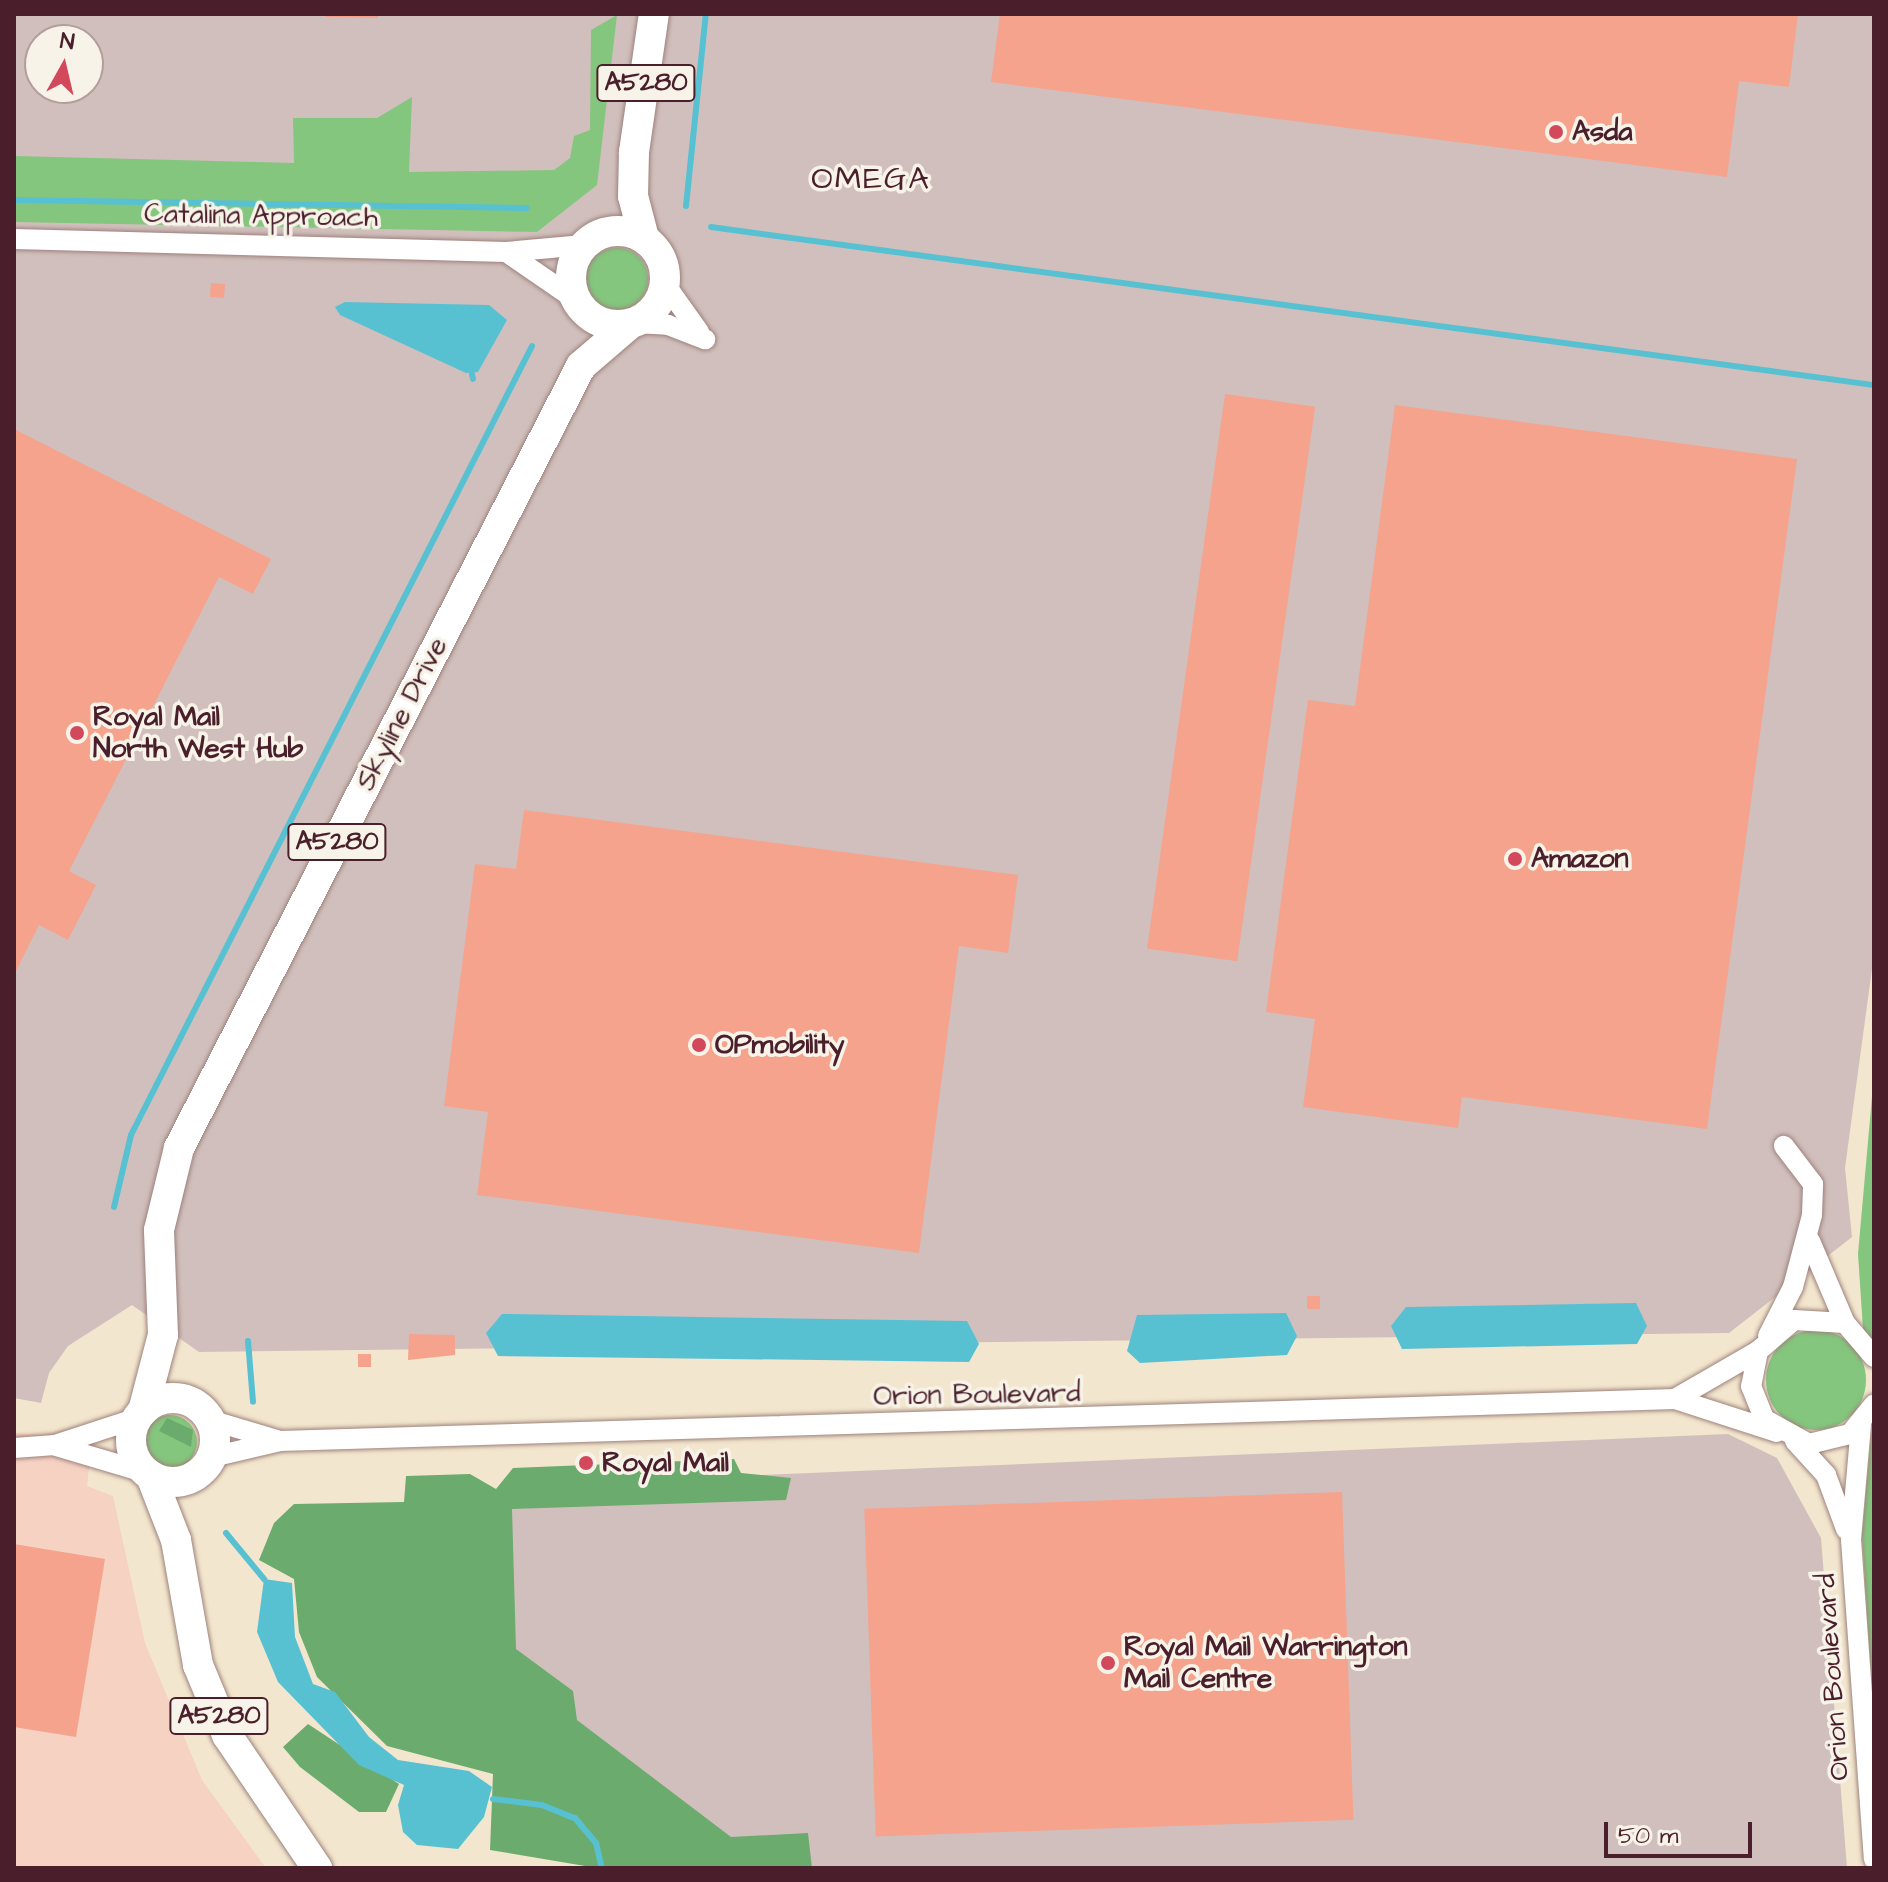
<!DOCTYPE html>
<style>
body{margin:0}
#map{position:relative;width:1888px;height:1882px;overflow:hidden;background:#f3e6ce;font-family:"Architects Daughter",sans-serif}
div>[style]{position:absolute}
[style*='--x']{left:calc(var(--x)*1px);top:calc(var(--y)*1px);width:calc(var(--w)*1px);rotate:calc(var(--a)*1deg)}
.built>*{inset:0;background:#f6d2c3}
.industrial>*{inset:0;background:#d1bfbd}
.green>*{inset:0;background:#84c67e}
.round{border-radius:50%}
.forest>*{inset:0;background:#6bab6d}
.water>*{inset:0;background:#57c1d2}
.stream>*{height:6px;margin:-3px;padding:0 3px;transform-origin:3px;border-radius:3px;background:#57c1d2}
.building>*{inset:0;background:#f5a38c;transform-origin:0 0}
.roads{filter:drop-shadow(0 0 2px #9e827c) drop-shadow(0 0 2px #9e827c)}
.minor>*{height:20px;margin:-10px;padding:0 10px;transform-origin:10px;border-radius:10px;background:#fff}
.primary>*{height:30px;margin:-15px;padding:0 15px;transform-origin:15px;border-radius:15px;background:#fff}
.primary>.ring{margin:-15px;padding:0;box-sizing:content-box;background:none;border:30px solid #fff;border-radius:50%}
.dots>*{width:22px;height:22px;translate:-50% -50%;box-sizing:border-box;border:4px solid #f7f3e8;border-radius:50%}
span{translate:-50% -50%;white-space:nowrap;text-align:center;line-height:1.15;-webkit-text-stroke:7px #f7f3e8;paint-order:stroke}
.shield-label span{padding:2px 6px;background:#f7f3e8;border:2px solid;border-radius:6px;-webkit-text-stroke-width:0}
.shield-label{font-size:26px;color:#4a1f2b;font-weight:700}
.poi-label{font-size:28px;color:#4a1f2b;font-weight:700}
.left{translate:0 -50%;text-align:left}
.street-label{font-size:28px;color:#4a1f2b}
.quarter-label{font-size:32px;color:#4a1f2b;letter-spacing:2px}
.frame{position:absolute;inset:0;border:16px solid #4a1f2b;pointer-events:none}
.north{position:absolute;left:24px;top:24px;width:80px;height:80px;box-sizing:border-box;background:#f7f3e8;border:2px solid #b29e9c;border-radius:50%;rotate:8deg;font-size:22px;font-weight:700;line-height:32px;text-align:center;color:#4a1f2b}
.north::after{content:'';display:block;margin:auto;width:28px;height:36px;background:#d1495b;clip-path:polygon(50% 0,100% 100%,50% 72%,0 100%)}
.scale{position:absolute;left:1604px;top:1822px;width:148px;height:36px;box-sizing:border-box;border:4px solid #4a1f2b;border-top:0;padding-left:10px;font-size:24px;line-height:28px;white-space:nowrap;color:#4a1f2b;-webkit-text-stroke:6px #f7f3e8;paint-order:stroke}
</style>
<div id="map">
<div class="built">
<div style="clip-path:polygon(94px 1423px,87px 1486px,113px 1496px,145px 1643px,202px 1780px,266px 1868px,14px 1868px,14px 1433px,40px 1435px)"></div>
</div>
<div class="industrial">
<div style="clip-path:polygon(evenodd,14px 14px,1874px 14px,1874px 954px,1845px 1168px,1852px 1237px,1729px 1333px,199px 1352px,132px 1305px,68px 1346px,49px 1373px,41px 1403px,14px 1398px,14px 14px,40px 40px,88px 40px,88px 88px,40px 88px,40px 40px)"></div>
<div style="clip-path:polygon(1728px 1434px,1777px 1458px,1821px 1538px,1847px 1868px,711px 1868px,493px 1683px,485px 1494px,527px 1485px)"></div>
</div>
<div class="green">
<div style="clip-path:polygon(617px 15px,597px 185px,537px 232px,14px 222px,14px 156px,294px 163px,293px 118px,377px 118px,412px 97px,409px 172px,554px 170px,570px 158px,574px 136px,590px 130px,591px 30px)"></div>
<div class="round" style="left:586px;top:248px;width:62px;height:62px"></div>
<div style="clip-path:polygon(1874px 1074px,1874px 1352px,1863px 1329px,1858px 1254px)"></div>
<div class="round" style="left:1766px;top:1330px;width:100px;height:100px"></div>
<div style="clip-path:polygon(1874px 1404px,1874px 1723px,1862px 1535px)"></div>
<div class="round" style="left:143px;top:1415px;width:54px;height:54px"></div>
</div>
<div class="forest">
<div style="clip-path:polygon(167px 1418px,193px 1430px,191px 1447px,159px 1431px)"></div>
<div style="clip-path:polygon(734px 1459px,741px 1473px,791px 1478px,786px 1500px,512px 1509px,516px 1649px,573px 1691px,577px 1720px,731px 1837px,808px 1833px,812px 1868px,597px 1868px,490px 1850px,493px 1774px,387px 1746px,317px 1677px,299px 1632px,294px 1579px,259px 1560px,274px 1523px,294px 1504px,404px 1502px,406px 1476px,470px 1474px,496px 1489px,513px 1468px)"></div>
<div style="clip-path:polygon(308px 1724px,399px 1784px,386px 1812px,359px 1812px,300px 1767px,283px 1747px)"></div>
</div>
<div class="water">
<div style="clip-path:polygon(345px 302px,489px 305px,507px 320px,478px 372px,466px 373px,340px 315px,335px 307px)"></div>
<div style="clip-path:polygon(1636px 1303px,1647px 1326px,1637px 1344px,1402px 1349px,1391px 1326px,1406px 1307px)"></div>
<div style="clip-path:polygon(1286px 1313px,1297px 1336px,1287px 1355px,1140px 1363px,1127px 1351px,1137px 1315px)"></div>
<div style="clip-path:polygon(502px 1314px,967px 1321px,979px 1344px,969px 1362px,498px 1356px,486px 1333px)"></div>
<div style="clip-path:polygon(264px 1579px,292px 1583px,295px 1637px,313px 1684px,335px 1692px,369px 1737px,398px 1760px,469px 1771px,492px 1787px,484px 1817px,458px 1849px,417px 1845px,403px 1832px,398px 1805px,404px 1785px,359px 1765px,278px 1682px,257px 1632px)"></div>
</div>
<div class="stream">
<div style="--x:14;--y:200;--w:513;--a:0.89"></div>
<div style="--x:686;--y:206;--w:193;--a:-84.1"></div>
<div style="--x:711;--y:227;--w:1174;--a:7.74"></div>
<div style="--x:472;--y:374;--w:5;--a:79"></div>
<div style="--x:114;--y:1207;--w:74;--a:-76.7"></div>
<div style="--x:131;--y:1135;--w:885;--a:-63.06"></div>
<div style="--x:248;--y:1341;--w:61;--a:85.3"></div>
<div style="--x:226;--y:1533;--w:60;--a:50.4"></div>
<div style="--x:493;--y:1799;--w:49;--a:7"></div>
<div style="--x:542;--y:1805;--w:35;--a:22"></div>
<div style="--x:575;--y:1818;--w:33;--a:50"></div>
<div style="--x:596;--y:1843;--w:26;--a:77"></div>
</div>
<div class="building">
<div style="clip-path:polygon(326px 14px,378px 14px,378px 18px,326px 17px)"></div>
<div style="clip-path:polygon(1000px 14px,1798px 14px,1789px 87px,1739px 81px,1727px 177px,991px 82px)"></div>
<div style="left:211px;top:283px;width:14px;height:14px;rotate:4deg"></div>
<div style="left:1225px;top:394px;width:91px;height:560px;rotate:8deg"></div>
<div style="clip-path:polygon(1395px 405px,1797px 459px,1707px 1129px,1462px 1097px,1458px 1128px,1303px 1107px,1315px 1019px,1266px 1012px,1308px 700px,1355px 706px)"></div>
<div style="clip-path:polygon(14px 429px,271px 559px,253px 594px,219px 577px,69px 871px,96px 885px,68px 940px,39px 925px,14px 975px)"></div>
<div style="clip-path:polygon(524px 810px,1018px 875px,1008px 953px,959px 946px,919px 1253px,477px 1195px,488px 1112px,444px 1106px,475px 864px,516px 869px)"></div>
<div style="left:1307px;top:1296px;width:13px;height:13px"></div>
<div style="clip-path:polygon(409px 1334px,455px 1335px,455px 1355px,408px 1360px)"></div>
<div style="left:358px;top:1354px;width:13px;height:13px"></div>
<div style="left:1342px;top:1492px;width:328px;height:478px;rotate:88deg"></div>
<div style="clip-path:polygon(14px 1544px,105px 1559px,76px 1737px,14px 1727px)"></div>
</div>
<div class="roads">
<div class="minor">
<div style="--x:14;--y:239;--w:492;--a:1.5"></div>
<div style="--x:506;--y:252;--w:78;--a:-5.1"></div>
<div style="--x:509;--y:254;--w:81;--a:34.5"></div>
<div style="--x:665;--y:284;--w:59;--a:54.7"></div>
<div style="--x:634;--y:323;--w:34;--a:3"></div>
<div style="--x:668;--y:325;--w:40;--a:21"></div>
<div style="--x:1810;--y:1241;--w:89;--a:66.9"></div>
<div style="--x:1768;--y:1336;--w:55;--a:-63"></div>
<div style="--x:1793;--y:1287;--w:74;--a:-75.2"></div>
<div style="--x:1812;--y:1215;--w:31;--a:-88"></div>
<div style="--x:1813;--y:1184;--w:48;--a:-127.3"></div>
<div style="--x:1874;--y:1357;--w:45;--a:-130.5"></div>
<div style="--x:1845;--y:1323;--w:51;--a:-176.6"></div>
<div style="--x:1794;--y:1320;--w:48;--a:139.3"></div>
<div style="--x:1758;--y:1351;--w:36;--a:101"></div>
<div style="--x:1751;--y:1386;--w:35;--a:68"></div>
<div style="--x:1764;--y:1419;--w:51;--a:29.1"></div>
<div style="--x:1809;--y:1444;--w:42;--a:-13.7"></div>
<div style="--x:1850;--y:1434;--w:38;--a:-51"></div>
<div style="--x:1675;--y:1399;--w:96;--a:-30"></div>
<div style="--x:210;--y:1420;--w:70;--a:16.6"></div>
<div style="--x:1861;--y:1425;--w:115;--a:95"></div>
<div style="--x:1851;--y:1540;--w:320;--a:85.9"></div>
<div style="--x:1795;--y:1441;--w:46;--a:47.6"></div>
<div style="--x:1826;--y:1475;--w:58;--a:69.7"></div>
<div style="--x:56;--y:1446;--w:92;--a:16.5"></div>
<div style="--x:14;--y:1448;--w:41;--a:-4.2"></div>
<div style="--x:55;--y:1445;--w:86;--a:-18.2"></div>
<div style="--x:212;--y:1457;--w:70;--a:-13.2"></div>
<div style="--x:280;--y:1441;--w:1396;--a:-1.72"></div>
<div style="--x:1675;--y:1399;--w:107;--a:17.9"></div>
</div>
<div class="primary">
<div class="ring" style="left:571px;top:231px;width:64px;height:64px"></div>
<div style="--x:644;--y:238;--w:43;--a:-104.7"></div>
<div style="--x:633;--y:196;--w:44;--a:-88.7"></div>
<div style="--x:634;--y:152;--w:139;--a:-81.8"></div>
<div class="ring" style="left:131px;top:1398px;width:54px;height:54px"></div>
<div style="--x:143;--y:1411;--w:79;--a:-75.3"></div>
<div style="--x:163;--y:1335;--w:105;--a:-92.2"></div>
<div style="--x:159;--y:1230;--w:84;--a:-76.3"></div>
<div style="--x:179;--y:1148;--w:879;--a:-62.79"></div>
<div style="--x:581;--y:366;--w:65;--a:-40.6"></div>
<div style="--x:151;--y:1476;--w:69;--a:68.7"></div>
<div style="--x:176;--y:1540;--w:127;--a:80"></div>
<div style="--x:198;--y:1665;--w:76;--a:67.5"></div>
<div style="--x:227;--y:1735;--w:161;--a:55.9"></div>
</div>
</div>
<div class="dots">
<div style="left:1556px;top:132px;background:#d1495b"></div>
<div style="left:77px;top:733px;background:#d1495b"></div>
<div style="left:1515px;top:859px;background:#d1495b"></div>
<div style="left:699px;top:1045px;background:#d1495b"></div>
<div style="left:586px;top:1463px;background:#d1495b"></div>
<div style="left:1108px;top:1663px;background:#d1495b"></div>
</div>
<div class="shield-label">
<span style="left:646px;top:83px">A5280</span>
<span style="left:337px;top:842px">A5280</span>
<span style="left:219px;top:1716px">A5280</span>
</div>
<div class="poi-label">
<span class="left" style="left:1572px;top:132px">Asda</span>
<span class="left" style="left:93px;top:733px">Royal Mail<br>North West Hub</span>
<span class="left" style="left:1531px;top:859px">Amazon</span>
<span class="left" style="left:715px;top:1045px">OPmobility</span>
<span class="left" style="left:602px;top:1463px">Royal Mail</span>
<span class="left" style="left:1124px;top:1663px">Royal Mail Warrington<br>Mail Centre</span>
</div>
<div class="street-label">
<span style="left:261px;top:216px;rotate:1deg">Catalina Approach</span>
<span style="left:402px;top:714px;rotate:-63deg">Skyline Drive</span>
<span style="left:977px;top:1395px;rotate:-1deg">Orion Boulevard</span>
<span style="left:1833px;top:1677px;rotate:-94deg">Orion Boulevard</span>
</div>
<div class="quarter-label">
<span style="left:871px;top:179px">OMEGA</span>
</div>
<div class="frame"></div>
<div class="north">N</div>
<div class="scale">50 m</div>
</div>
